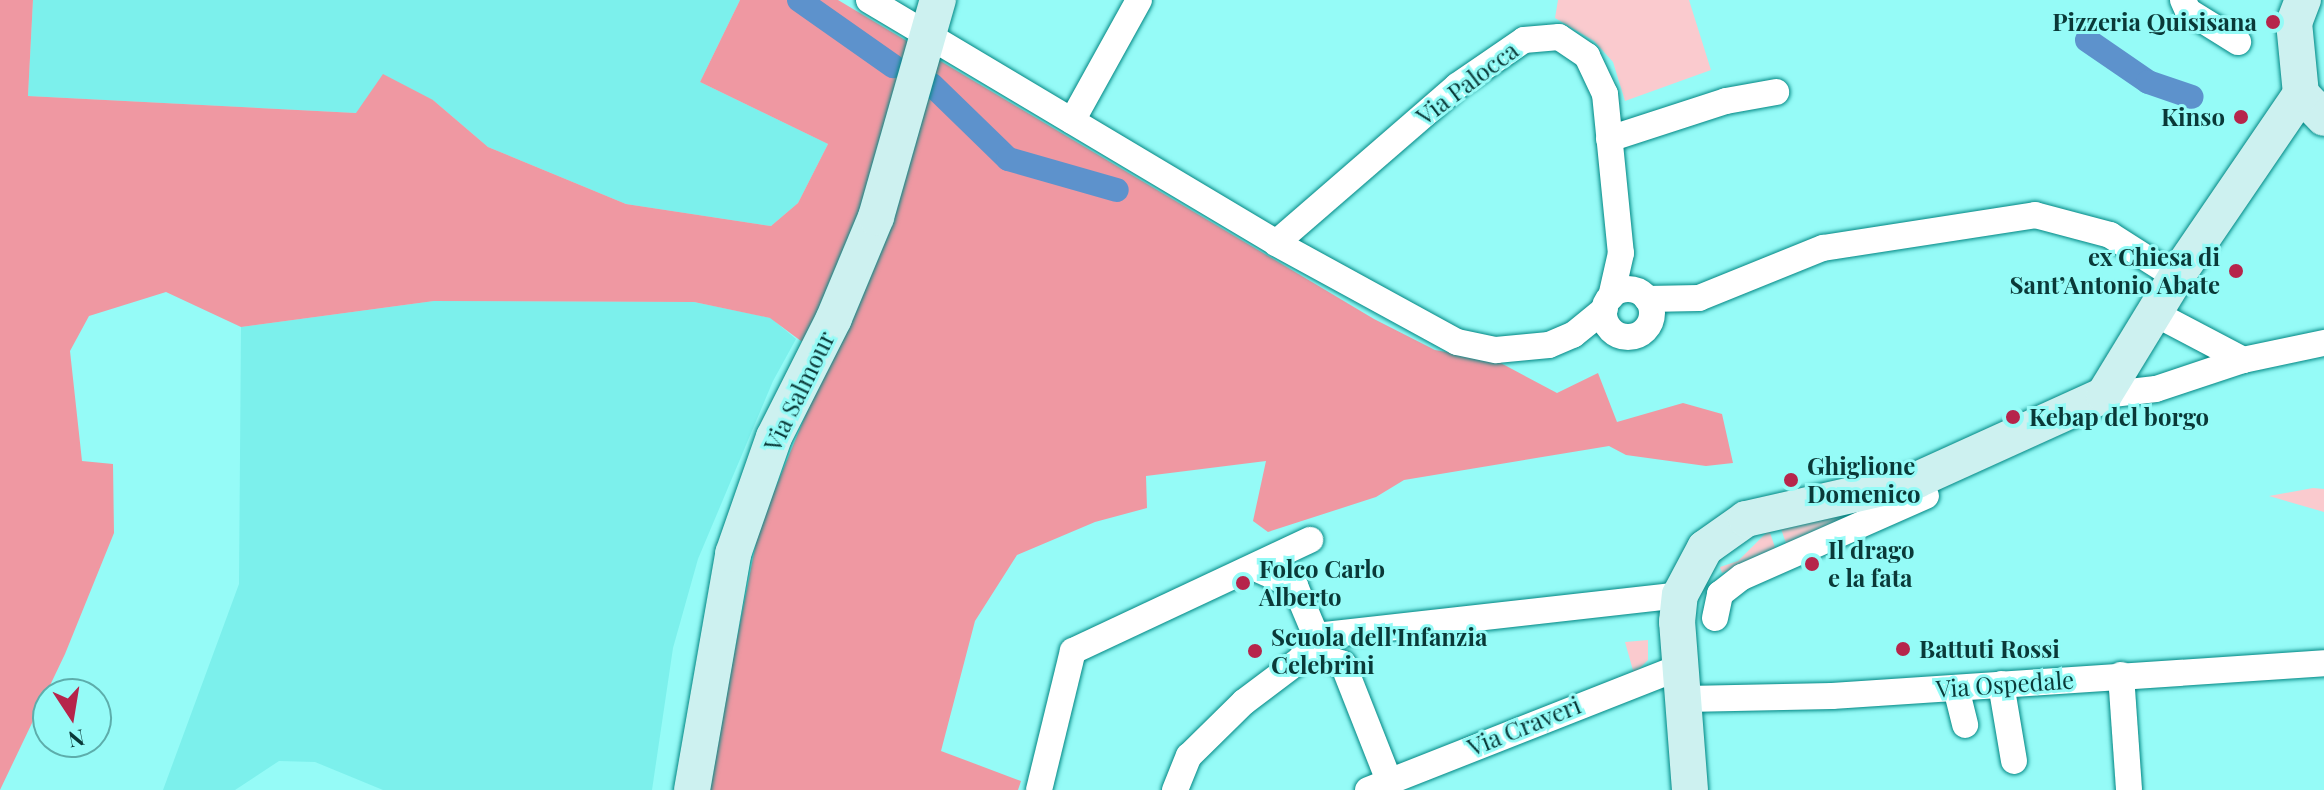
<!DOCTYPE html>
<meta charset="utf-8">
<style>
body{margin:0}
#map{position:relative;width:2324px;height:790px;overflow:hidden;background:#95fbf7;font-family:"Playfair Display",serif}
div>[style]{position:absolute}
[style*='--x']{left:calc(var(--x)*1px);top:calc(var(--y)*1px);width:calc(var(--w)*1px);rotate:calc(var(--a)*1deg)}
.built>*{inset:0;background:#7cf0ec}
.green>*{inset:0;background:#facace}
.forest>*{inset:0;background:#ef98a2}
.canal>*{height:24px;margin:-12px;padding:0 12px;transform-origin:12px;border-radius:12px;background:#5d92cc}
.roads{filter:drop-shadow(0 0 2px #008683) drop-shadow(0 0 2px #008683)}
.street>*{height:26px;margin:-13px;padding:0 13px;transform-origin:13px;border-radius:13px;background:#fff}
.street>.ring{margin:-13px;padding:0;box-sizing:content-box;background:none;border:26px solid #fff;border-radius:50%}
.secondary>*{height:36px;margin:-18px;padding:0 18px;transform-origin:18px;border-radius:18px;background:#cdf1f0}
.dots>*{width:22px;height:22px;translate:-50% -50%;box-sizing:border-box;border:4px solid #95fbf7;border-radius:50%}
span{translate:-50% -50%;white-space:nowrap;text-align:center;line-height:1.15;-webkit-text-stroke:6px #95fbf7;paint-order:stroke}
.poi-label{font-size:24px;color:#0a3938;font-weight:700}
.right{translate:-100% -50%;text-align:right}
.left{translate:0 -50%;text-align:left}
.street-label{font-size:24px;color:#0a3938}
.north{position:absolute;left:32px;top:678px;width:80px;height:80px;box-sizing:border-box;background:#95fbf7;border:2px solid #5dadab;border-radius:50%;rotate:168deg;font-size:22px;font-weight:700;line-height:32px;text-align:center;color:#0a3938}
.north::after{content:'';display:block;margin:auto;width:28px;height:36px;background:#b6254b;clip-path:polygon(50% 0,100% 100%,50% 72%,0 100%)}
</style>
<div id="map">
<div class="built">
<div style="clip-path:polygon(33px 0,740px 0,700px 82px,828px 144px,798px 203px,771px 226px,626px 204px,488px 147px,433px 100px,357px 113px,28px 96px)"></div>
<div style="clip-path:polygon(434px 301px,694px 302px,771px 318px,796px 339px,773px 381px,698px 559px,673px 648px,652px 790px,383px 790px,315px 762px,279px 761px,235px 790px,163px 790px,239px 584px,241px 327px)"></div>
</div>
<div class="green">
<div style="clip-path:polygon(1558px 0,1689px 0,1711px 70px,1625px 101px,1613px 62px,1594px 41px,1555px 18px)"></div>
<div style="clip-path:polygon(2313px 488px,2324px 489px,2324px 512px,2269px 496px)"></div>
<div style="clip-path:polygon(1886px 504px,1788px 549px,1780px 526px)"></div>
<div style="clip-path:polygon(1769px 530px,1777px 553px,1722px 573px,1720px 567px,1738px 561px)"></div>
<div style="clip-path:polygon(1648px 640px,1648px 660px,1634px 674px,1625px 642px)"></div>
</div>
<div class="forest">
<div style="clip-path:polygon(0 0,33px 0,28px 96px,356px 113px,383px 74px,433px 100px,488px 147px,626px 204px,771px 226px,798px 203px,828px 144px,700px 82px,740px 0,838px 0,1374px 319px,1435px 350px,1497px 361px,1557px 393px,1598px 373px,1617px 422px,1683px 403px,1722px 414px,1733px 463px,1706px 466px,1626px 455px,1609px 446px,1404px 480px,1376px 497px,1268px 532px,1253px 521px,1266px 461px,1146px 476px,1147px 508px,1095px 522px,1017px 555px,975px 621px,941px 751px,1021px 781px,1018px 790px,707px 790px,759px 528px,828px 361px,770px 318px,694px 302px,434px 301px,241px 327px,166px 292px,89px 316px,70px 351px,82px 461px,113px 464px,114px 533px,65px 654px,0 790px)"></div>
</div>
<div class="canal">
<div style="--x:799;--y:0;--w:115;--a:35.1"></div>
<div style="--x:2087;--y:40;--w:74;--a:34.5"></div>
<div style="--x:2148;--y:82;--w:46;--a:18.8"></div>
<div style="--x:932;--y:85;--w:106;--a:44.2"></div>
<div style="--x:1008;--y:159;--w:113;--a:15.9"></div>
</div>
<div class="roads">
<div class="street">
<div style="--x:869;--y:0;--w:474;--a:30.8"></div>
<div style="--x:1276;--y:243;--w:206;--a:28.7"></div>
<div style="--x:1457;--y:342;--w:40;--a:12"></div>
<div style="--x:1496;--y:350;--w:53;--a:-5.4"></div>
<div style="--x:1549;--y:345;--w:26;--a:-23"></div>
<div style="--x:1573;--y:335;--w:41;--a:-39.1"></div>
<div style="--x:2183;--y:0;--w:12;--a:66"></div>
<div style="--x:2188;--y:11;--w:59;--a:31.8"></div>
<div style="--x:1072;--y:121;--w:138;--a:-61"></div>
<div style="--x:1609;--y:139;--w:123;--a:-18"></div>
<div style="--x:1726;--y:101;--w:51;--a:-10.2"></div>
<div style="--x:1276;--y:243;--w:240;--a:-40.9"></div>
<div style="--x:1457;--y:86;--w:81;--a:-34.5"></div>
<div style="--x:1524;--y:40;--w:35;--a:-5"></div>
<div style="--x:1559;--y:37;--w:34;--a:34"></div>
<div style="--x:1587;--y:56;--w:42;--a:64.7"></div>
<div style="--x:1605;--y:94;--w:160;--a:84.3"></div>
<div style="--x:1621;--y:253;--w:45;--a:102.8"></div>
<div class="ring" style="left:1604px;top:289px;width:22px;height:22px"></div>
<div style="--x:1647;--y:299;--w:52;--a:-1.1"></div>
<div style="--x:1699;--y:298;--w:134;--a:-22"></div>
<div style="--x:1823;--y:248;--w:215;--a:-8.8"></div>
<div style="--x:2035;--y:215;--w:78;--a:14.9"></div>
<div style="--x:2110;--y:235;--w:78;--a:32.5"></div>
<div style="--x:2154;--y:313;--w:101;--a:27.8"></div>
<div style="--x:2243;--y:360;--w:83;--a:-11.9"></div>
<div style="--x:2104;--y:395;--w:52;--a:-6.6"></div>
<div style="--x:2156;--y:389;--w:92;--a:-18.4"></div>
<div style="--x:1257;--y:569;--w:42;--a:24.1"></div>
<div style="--x:1295;--y:586;--w:54;--a:67.2"></div>
<div style="--x:1715;--y:618;--w:25;--a:-78"></div>
<div style="--x:1720;--y:594;--w:28;--a:-38"></div>
<div style="--x:1742;--y:577;--w:201;--a:-23.8"></div>
<div style="--x:1307;--y:652;--w:38;--a:18"></div>
<div style="--x:1343;--y:664;--w:126;--a:68.5"></div>
<div style="--x:2121;--y:675;--w:115;--a:86"></div>
<div style="--x:2001;--y:684;--w:78;--a:80.4"></div>
<div style="--x:1956;--y:688;--w:38;--a:76"></div>
<div style="--x:1686;--y:699;--w:146;--a:-1.2"></div>
<div style="--x:1832;--y:696;--w:493;--a:-3.8"></div>
<div style="--x:1039;--y:790;--w:143;--a:-76.3"></div>
<div style="--x:1073;--y:651;--w:262;--a:-25.1"></div>
<div style="--x:1175;--y:790;--w:37;--a:-68"></div>
<div style="--x:1189;--y:756;--w:77;--a:-44.5"></div>
<div style="--x:1244;--y:702;--w:70;--a:-36.9"></div>
<div style="--x:1300;--y:660;--w:29;--a:-56"></div>
<div style="--x:1316;--y:636;--w:366;--a:-6.4"></div>
<div style="--x:1368;--y:790;--w:339;--a:-21.5"></div>
</div>
<div class="secondary">
<div style="--x:2301;--y:94;--w:33;--a:46"></div>
<div style="--x:692;--y:790;--w:240;--a:-80.1"></div>
<div style="--x:733;--y:554;--w:124;--a:-70.7"></div>
<div style="--x:774;--y:437;--w:133;--a:-63.2"></div>
<div style="--x:834;--y:318;--w:109;--a:-67.4"></div>
<div style="--x:876;--y:217;--w:226;--a:-74.1"></div>
<div style="--x:1690;--y:790;--w:169;--a:-94.4"></div>
<div style="--x:1677;--y:622;--w:27;--a:-84"></div>
<div style="--x:1680;--y:595;--w:53;--a:-62"></div>
<div style="--x:1705;--y:548;--w:50;--a:-35.3"></div>
<div style="--x:1746;--y:519;--w:175;--a:-12.8"></div>
<div style="--x:1917;--y:480;--w:205;--a:-24.4"></div>
<div style="--x:2104;--y:395;--w:138;--a:-58.6"></div>
<div style="--x:2176;--y:277;--w:222;--a:-55.7"></div>
<div style="--x:2301;--y:94;--w:71;--a:-95.6"></div>
<div style="--x:2294;--y:23;--w:25;--a:-69"></div>
</div>
</div>
<div class="dots">
<div style="left:2273px;top:22px;background:#b6254b"></div>
<div style="left:2241px;top:117px;background:#b6254b"></div>
<div style="left:2236px;top:271px;background:#b6254b"></div>
<div style="left:2013px;top:417px;background:#b6254b"></div>
<div style="left:1791px;top:480px;background:#b6254b"></div>
<div style="left:1812px;top:564px;background:#b6254b"></div>
<div style="left:1243px;top:583px;background:#b6254b"></div>
<div style="left:1903px;top:649px;background:#b6254b"></div>
<div style="left:1255px;top:651px;background:#b6254b"></div>
</div>
<div class="poi-label">
<span class="right" style="left:2257px;top:22px">Pizzeria Quisisana</span>
<span class="right" style="left:2225px;top:117px">Kinso</span>
<span class="right" style="left:2220px;top:271px">ex Chiesa di<br>Sant’Antonio Abate</span>
<span class="left" style="left:2029px;top:417px">Kebap del borgo</span>
<span class="left" style="left:1807px;top:480px">Ghiglione<br>Domenico</span>
<span class="left" style="left:1828px;top:564px">Il drago<br>e la fata</span>
<span class="left" style="left:1259px;top:583px">Folco Carlo<br>Alberto</span>
<span class="left" style="left:1271px;top:651px">Scuola dell'Infanzia<br>Celebrini</span>
<span class="left" style="left:1919px;top:649px">Battuti Rossi</span>
</div>
<div class="street-label">
<span style="left:1467px;top:83px;rotate:-37deg">Via Palocca</span>
<span style="left:799px;top:391px;rotate:-64deg">Via Salmour</span>
<span style="left:2005px;top:684px;rotate:-4deg">Via Ospedale</span>
<span style="left:1524px;top:726px;rotate:-22deg">Via Craveri</span>
</div>
<div class="north">N</div>
</div>
